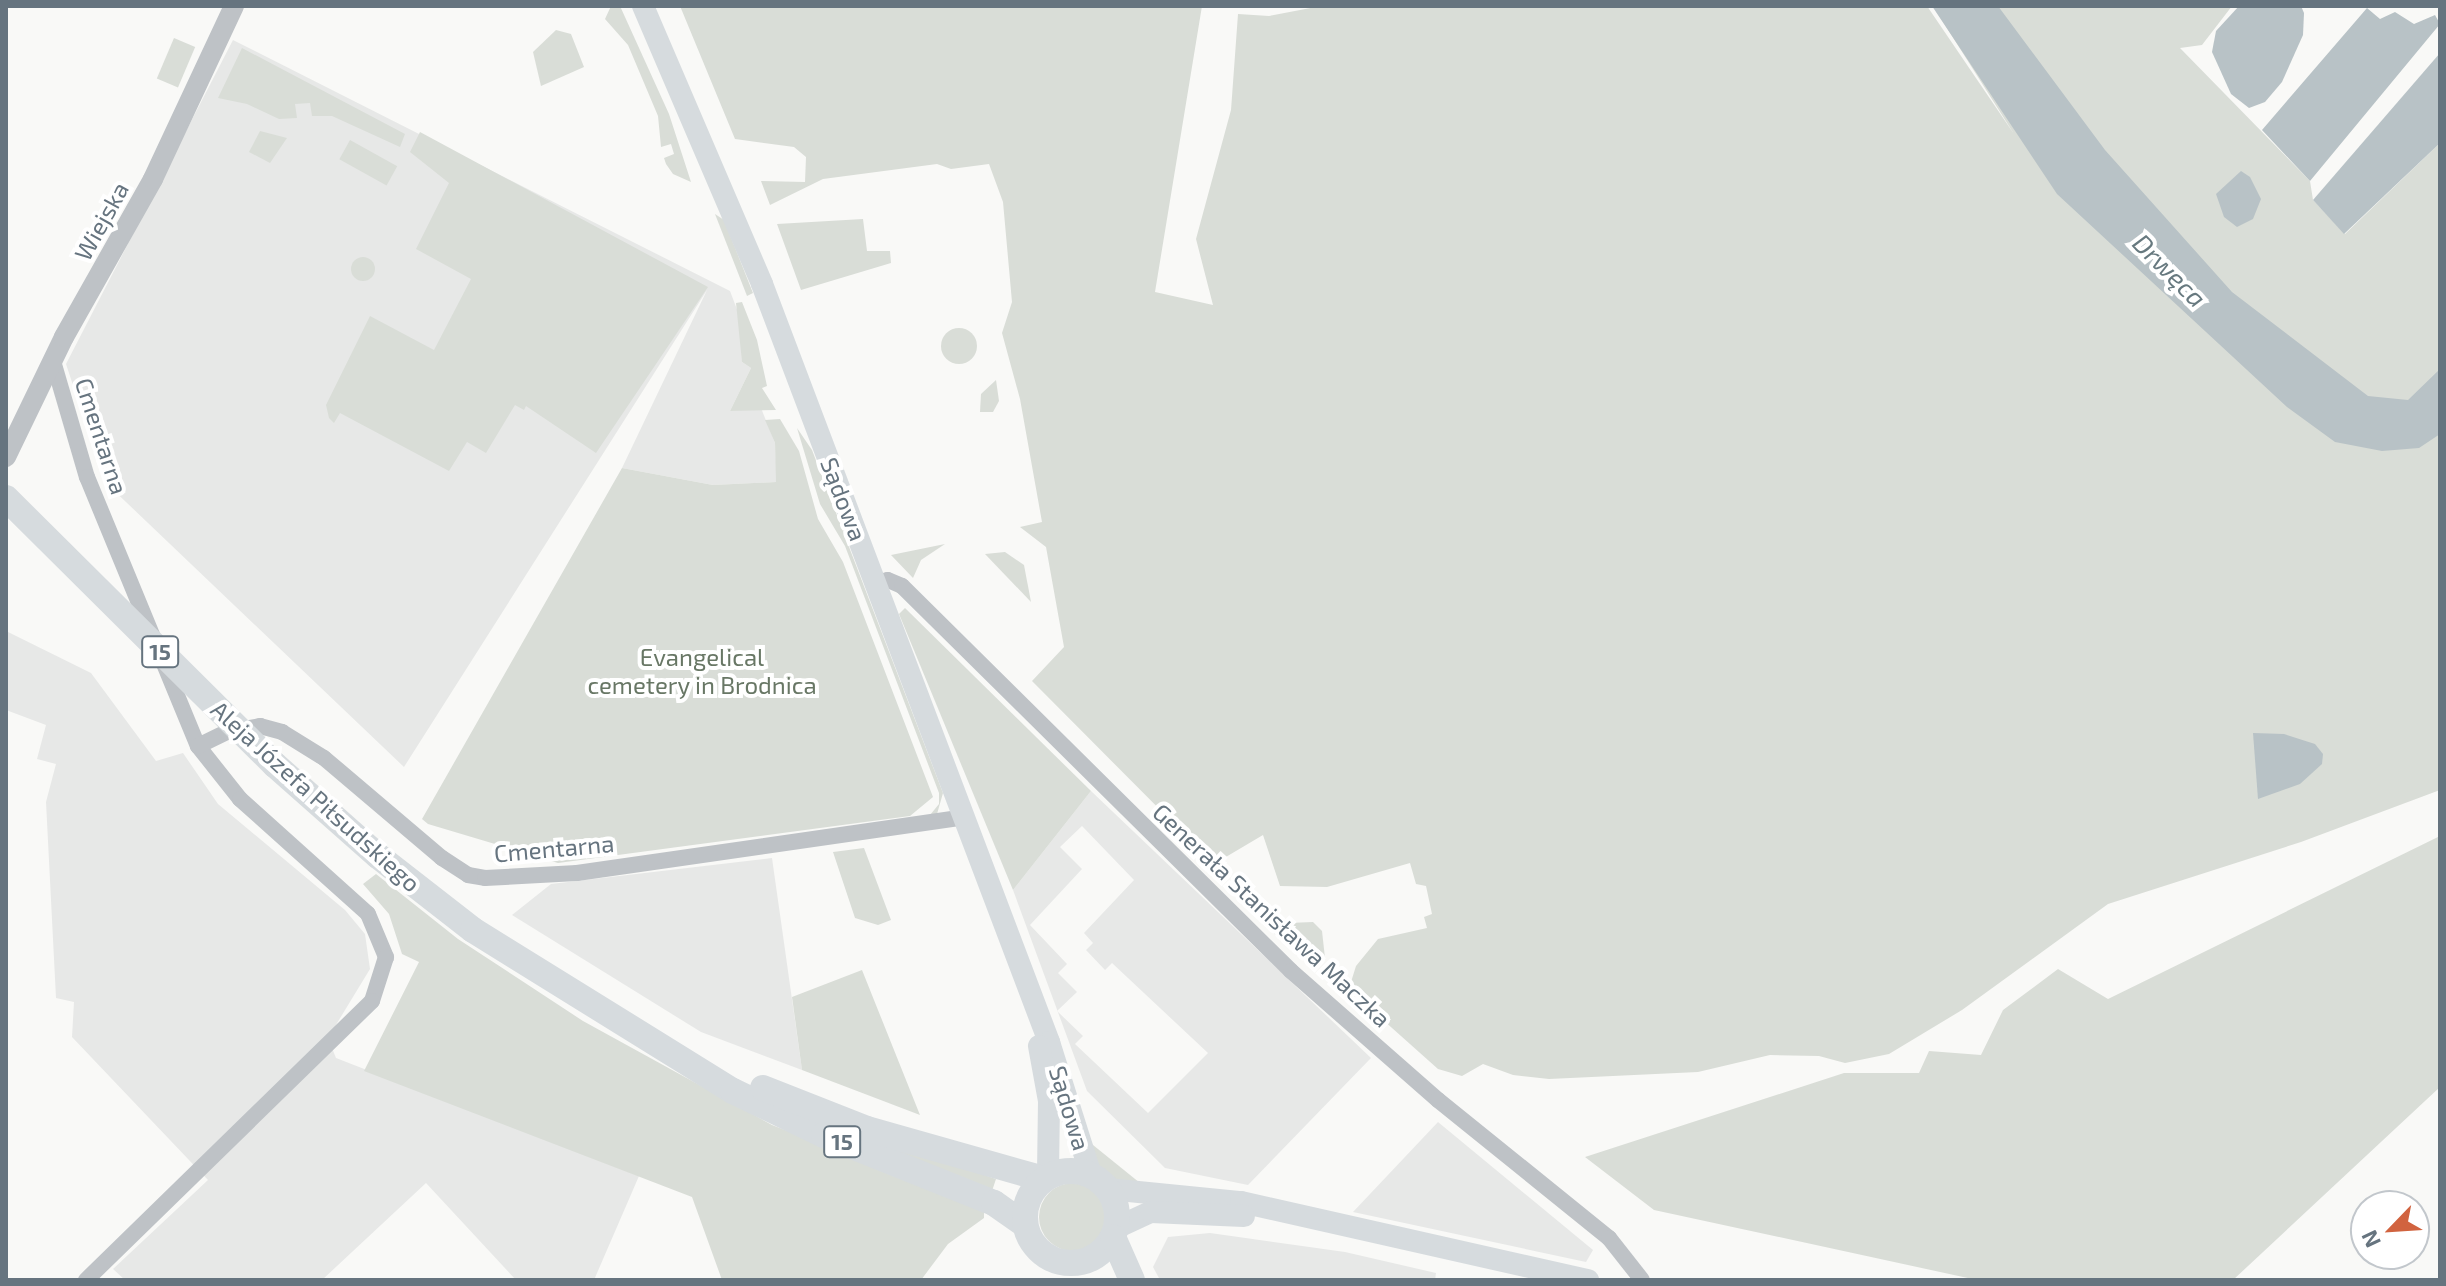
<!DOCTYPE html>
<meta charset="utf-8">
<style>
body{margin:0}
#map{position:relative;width:2446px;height:1286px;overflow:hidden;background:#f9f9f7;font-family:"Exo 2",sans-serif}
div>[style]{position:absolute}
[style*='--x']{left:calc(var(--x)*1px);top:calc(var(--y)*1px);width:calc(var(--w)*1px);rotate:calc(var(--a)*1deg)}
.built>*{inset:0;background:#e7e8e7}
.green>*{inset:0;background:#d9ddd7;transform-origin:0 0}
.round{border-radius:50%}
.water>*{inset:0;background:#b8c2c6}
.minor>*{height:16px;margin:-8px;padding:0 8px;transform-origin:8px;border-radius:8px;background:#bec2c6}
.tertiary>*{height:20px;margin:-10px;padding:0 10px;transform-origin:10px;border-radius:10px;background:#bec2c6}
.secondary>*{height:22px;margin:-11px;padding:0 11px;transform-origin:11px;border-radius:11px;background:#d6dbde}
.primary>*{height:26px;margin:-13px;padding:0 13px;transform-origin:13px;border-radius:13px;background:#d6dbde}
.primary>.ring{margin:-13px;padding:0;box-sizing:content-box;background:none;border:26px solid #d6dbde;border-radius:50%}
span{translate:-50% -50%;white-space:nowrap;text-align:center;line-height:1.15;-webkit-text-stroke:8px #fff;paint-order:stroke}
.shield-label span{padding:2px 6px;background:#fff;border:2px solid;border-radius:6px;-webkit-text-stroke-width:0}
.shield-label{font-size:22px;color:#66747f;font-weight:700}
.street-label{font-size:24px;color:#66747f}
.park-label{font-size:24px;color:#687765}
.water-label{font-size:26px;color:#67797f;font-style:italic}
.frame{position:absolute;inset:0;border:8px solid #66747f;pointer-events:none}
.north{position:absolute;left:2350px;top:1190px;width:80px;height:80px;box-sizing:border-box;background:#fff;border:2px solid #c2c7cc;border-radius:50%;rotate:245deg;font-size:22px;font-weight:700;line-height:32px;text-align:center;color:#66747f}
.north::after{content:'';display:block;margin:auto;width:28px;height:36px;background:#d1633f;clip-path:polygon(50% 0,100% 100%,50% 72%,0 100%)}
</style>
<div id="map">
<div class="built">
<div style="clip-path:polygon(233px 40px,730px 291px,741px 320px,742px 362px,751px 368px,730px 411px,761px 408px,775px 443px,777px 482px,713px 485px,622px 468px,707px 290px,404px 767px,105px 482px,66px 364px)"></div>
<div style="clip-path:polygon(6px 631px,91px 673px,156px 761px,183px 753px,218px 804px,345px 910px,365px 934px,370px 969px,328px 1038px,336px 1058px,639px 1176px,594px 1280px,516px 1280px,426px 1183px,322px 1280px,125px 1280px,113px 1269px,208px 1180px,72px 1037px,74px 1002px,56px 998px,46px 802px,56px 764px,37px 759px,46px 725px,6px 710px)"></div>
<div style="clip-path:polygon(evenodd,1091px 791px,1371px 1058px,1248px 1185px,1165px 1168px,1087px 1091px,1013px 890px,1091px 791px,1082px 826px,1134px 880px,1084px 933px,1093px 943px,1086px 950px,1105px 970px,1112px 963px,1208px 1053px,1148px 1113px,1075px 1044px,1083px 1036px,1057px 1011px,1077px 992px,1058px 973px,1067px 964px,1030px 925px,1082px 869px,1060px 847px,1082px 826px)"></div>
<div style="clip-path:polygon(772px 858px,802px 1070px,701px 1032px,512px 915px,551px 884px)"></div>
<div style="clip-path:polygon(1438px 1122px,1593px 1250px,1586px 1262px,1353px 1212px)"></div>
<div style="clip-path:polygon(1210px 1233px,1345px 1252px,1436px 1273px,1435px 1280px,1160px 1280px,1153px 1267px,1168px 1237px)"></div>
</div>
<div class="green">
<div style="clip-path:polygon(611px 6px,620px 6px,669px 114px,691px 182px,673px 174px,666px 164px,664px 158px,674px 154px,671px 144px,661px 147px,658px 116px,628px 45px,605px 19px)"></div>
<div style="clip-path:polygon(680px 6px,1202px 6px,1155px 292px,1213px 305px,1196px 239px,1231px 110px,1238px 14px,1269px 16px,1321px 6px,1927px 6px,2014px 134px,1933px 6px,2232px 6px,2202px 45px,2180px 48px,2310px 181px,2313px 200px,2345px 234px,2440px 143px,2440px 790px,2301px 842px,2108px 904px,1962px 1010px,1889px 1054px,1845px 1063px,1819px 1056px,1770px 1055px,1698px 1072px,1549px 1079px,1513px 1075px,1483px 1064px,1462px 1076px,1438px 1069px,1364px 1003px,1351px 982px,1356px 966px,1378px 939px,1427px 928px,1424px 917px,1432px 914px,1426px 886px,1416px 884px,1410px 863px,1327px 887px,1280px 886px,1263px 835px,1214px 864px,1032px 681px,1064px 647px,1046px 547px,1020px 527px,1042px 522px,1020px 399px,1002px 333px,1012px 302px,1003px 202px,989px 164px,951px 169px,937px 164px,823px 179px,770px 205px,761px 181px,805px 182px,806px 157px,794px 147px,735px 139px)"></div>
<div style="clip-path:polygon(556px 30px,571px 34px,584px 67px,541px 86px,533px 52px)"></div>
<div style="left:174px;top:38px;width:23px;height:44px;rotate:23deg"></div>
<div style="clip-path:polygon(242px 48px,405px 134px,400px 147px,332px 116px,312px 116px,310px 103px,295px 104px,297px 118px,279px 119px,247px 104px,218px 98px)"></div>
<div style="clip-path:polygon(260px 131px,287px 138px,270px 163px,249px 152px)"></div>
<div style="clip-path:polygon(420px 132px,708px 287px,596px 453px,526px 406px,524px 410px,515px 405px,486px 453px,467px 442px,449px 471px,340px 413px,334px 423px,329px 418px,326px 405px,370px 316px,434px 350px,471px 279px,416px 249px,449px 183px,410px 152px)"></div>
<div style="left:350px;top:140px;width:54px;height:22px;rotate:29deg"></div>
<div style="clip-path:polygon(715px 214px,724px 220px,753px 293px,747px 296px)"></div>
<div style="clip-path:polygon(863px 219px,867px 251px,890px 251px,891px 263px,801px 290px,777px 224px)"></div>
<div class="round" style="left:351px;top:257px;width:24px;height:24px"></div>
<div style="clip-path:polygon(742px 302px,757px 340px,767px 386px,762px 388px,776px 410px,730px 411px,751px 368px,742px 362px,736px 303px)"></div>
<div class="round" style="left:941px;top:328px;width:36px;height:36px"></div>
<div style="clip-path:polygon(996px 380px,999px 401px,993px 412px,980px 412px,981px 394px)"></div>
<div style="clip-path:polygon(780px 419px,799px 451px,818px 519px,843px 562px,933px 797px,910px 816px,558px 863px,428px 824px,422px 819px,622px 468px,713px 485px,776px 482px,775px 443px,765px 420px)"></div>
<div style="clip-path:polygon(797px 428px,812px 450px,943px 793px,937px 814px,930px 815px,939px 804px,939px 793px,845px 546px,820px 504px)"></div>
<div style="clip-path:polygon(945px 544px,921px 560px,913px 578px,891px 555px)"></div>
<div style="clip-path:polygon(1005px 552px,1024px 565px,1031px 602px,985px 554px)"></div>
<div style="clip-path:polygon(905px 608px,1091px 791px,1013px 890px,899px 614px)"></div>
<div style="clip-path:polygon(2440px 836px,2440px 1087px,2233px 1280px,1977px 1280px,1654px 1210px,1585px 1157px,1844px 1073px,1919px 1073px,1929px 1051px,1981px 1055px,2003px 1010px,2058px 969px,2108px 999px)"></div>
<div style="clip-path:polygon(864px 848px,891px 920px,878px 925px,855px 918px,833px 852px)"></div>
<div style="clip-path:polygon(376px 874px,458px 939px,583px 1021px,772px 1125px,984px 1207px,984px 1218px,948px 1244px,921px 1280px,722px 1280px,692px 1197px,364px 1071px,419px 962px,402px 954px,389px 914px,363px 884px)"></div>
<div style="clip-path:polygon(1313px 922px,1322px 931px,1325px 958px,1311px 965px,1263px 924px)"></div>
<div style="clip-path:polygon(862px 970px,920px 1115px,802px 1070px,792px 997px)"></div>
<div style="clip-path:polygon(781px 1104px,996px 1179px,991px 1194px)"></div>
<div style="clip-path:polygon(1089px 1143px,1093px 1145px,1140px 1183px,1115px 1180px,1099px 1167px)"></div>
<div class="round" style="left:1039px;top:1183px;width:68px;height:68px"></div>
</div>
<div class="water">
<div style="clip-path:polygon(1932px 6px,1998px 6px,2105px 150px,2232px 292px,2368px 396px,2408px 400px,2440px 369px,2440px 434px,2419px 448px,2382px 451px,2335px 442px,2287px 407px,2057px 194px)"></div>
<div style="clip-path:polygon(2239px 6px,2301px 6px,2304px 13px,2303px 35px,2282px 82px,2265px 102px,2249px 108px,2231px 94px,2212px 52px,2216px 31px)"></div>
<div style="clip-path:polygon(2367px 8px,2380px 19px,2395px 12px,2414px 24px,2435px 15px,2440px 24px,2310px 181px,2262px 130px)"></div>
<div style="clip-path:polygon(2440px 53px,2440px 143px,2344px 234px,2313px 200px)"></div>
<div style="clip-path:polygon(2241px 171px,2250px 177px,2261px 199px,2253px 219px,2237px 227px,2224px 217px,2216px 194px)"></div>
<div style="clip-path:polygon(2253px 733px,2284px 734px,2315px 744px,2323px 754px,2322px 764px,2300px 784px,2258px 799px)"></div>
</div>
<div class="minor">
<div style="--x:53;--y:361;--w:121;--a:73.7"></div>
<div style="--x:87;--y:477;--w:291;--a:67.6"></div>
<div style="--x:198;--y:746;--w:68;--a:51.6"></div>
<div style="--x:240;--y:799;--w:172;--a:41.9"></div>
<div style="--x:368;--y:914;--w:47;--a:67.3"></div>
<div style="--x:386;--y:957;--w:46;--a:107.7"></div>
<div style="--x:372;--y:1001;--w:400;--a:135.7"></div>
<div style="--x:876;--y:583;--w:12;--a:-14"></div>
<div style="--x:888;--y:580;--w:15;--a:23"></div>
<div style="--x:902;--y:586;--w:547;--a:44.7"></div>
<div style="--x:1291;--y:971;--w:196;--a:41.3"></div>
<div style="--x:1438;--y:1100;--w:220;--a:38.9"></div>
<div style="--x:1609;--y:1238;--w:53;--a:51.8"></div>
<div style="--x:198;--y:746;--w:32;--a:-26"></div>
<div style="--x:227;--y:732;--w:34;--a:-10"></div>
<div style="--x:260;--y:726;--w:23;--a:15"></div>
<div style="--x:282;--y:732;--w:49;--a:31.8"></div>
<div style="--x:324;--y:758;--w:155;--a:40.3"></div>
<div style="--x:442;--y:858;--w:31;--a:33"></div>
<div style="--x:468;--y:875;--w:17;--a:10"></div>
<div style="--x:485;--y:878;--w:92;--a:-3.1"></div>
<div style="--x:577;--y:873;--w:391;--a:-8.2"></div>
</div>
<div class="tertiary">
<div style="--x:6;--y:457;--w:133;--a:-64.2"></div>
<div style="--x:64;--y:337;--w:181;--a:-60.6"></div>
<div style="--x:153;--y:179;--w:191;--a:-64.9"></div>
</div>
<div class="secondary">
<div style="--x:643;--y:6;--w:302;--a:66.8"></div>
<div style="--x:762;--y:284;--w:811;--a:69.26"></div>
<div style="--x:1049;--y:1042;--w:139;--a:72.5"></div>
<div style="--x:1039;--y:1046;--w:56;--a:79.7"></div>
<div style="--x:1049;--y:1101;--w:75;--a:90.8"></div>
<div style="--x:1108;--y:1189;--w:134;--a:5.6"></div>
<div style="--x:1241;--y:1202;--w:356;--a:12.7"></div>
<div style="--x:1116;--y:1228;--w:38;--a:-25"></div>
<div style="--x:1151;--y:1212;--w:93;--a:2.5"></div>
</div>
<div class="primary">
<div style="--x:6;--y:498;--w:379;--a:44.8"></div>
<div style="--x:275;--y:765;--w:137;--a:41.5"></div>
<div style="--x:378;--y:856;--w:120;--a:37.9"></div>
<div style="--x:473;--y:930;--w:306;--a:31.8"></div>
<div style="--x:733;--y:1091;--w:101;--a:25.8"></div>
<div style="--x:824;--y:1135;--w:183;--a:21.8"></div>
<div style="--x:994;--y:1203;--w:38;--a:35"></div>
<div style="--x:763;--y:1088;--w:112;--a:21.5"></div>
<div style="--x:867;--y:1129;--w:184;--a:15.8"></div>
<div class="ring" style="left:1025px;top:1171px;width:66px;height:66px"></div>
<div style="--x:1113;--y:1237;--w:47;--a:66.2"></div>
</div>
<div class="shield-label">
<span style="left:160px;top:652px">15</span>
<span style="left:842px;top:1142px">15</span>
</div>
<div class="street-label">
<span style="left:101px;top:221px;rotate:-61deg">Wiejska</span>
<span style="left:102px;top:436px;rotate:72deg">Cmentarna</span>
<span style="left:844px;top:499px;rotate:69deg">Sądowa</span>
<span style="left:316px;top:796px;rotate:42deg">Aleja Józefa Piłsudskiego</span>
<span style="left:554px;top:848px;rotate:-5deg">Cmentarna</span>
<span style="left:1272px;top:915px;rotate:43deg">Generała Stanisława Maczka</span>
<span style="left:1070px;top:1108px;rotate:73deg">Sądowa</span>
</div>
<div class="park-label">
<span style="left:702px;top:671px">Evangelical<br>cemetery in Brodnica</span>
</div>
<div class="water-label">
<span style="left:2170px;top:270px;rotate:45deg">Drwęca</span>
</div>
<div class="frame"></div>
<div class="north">N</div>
</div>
